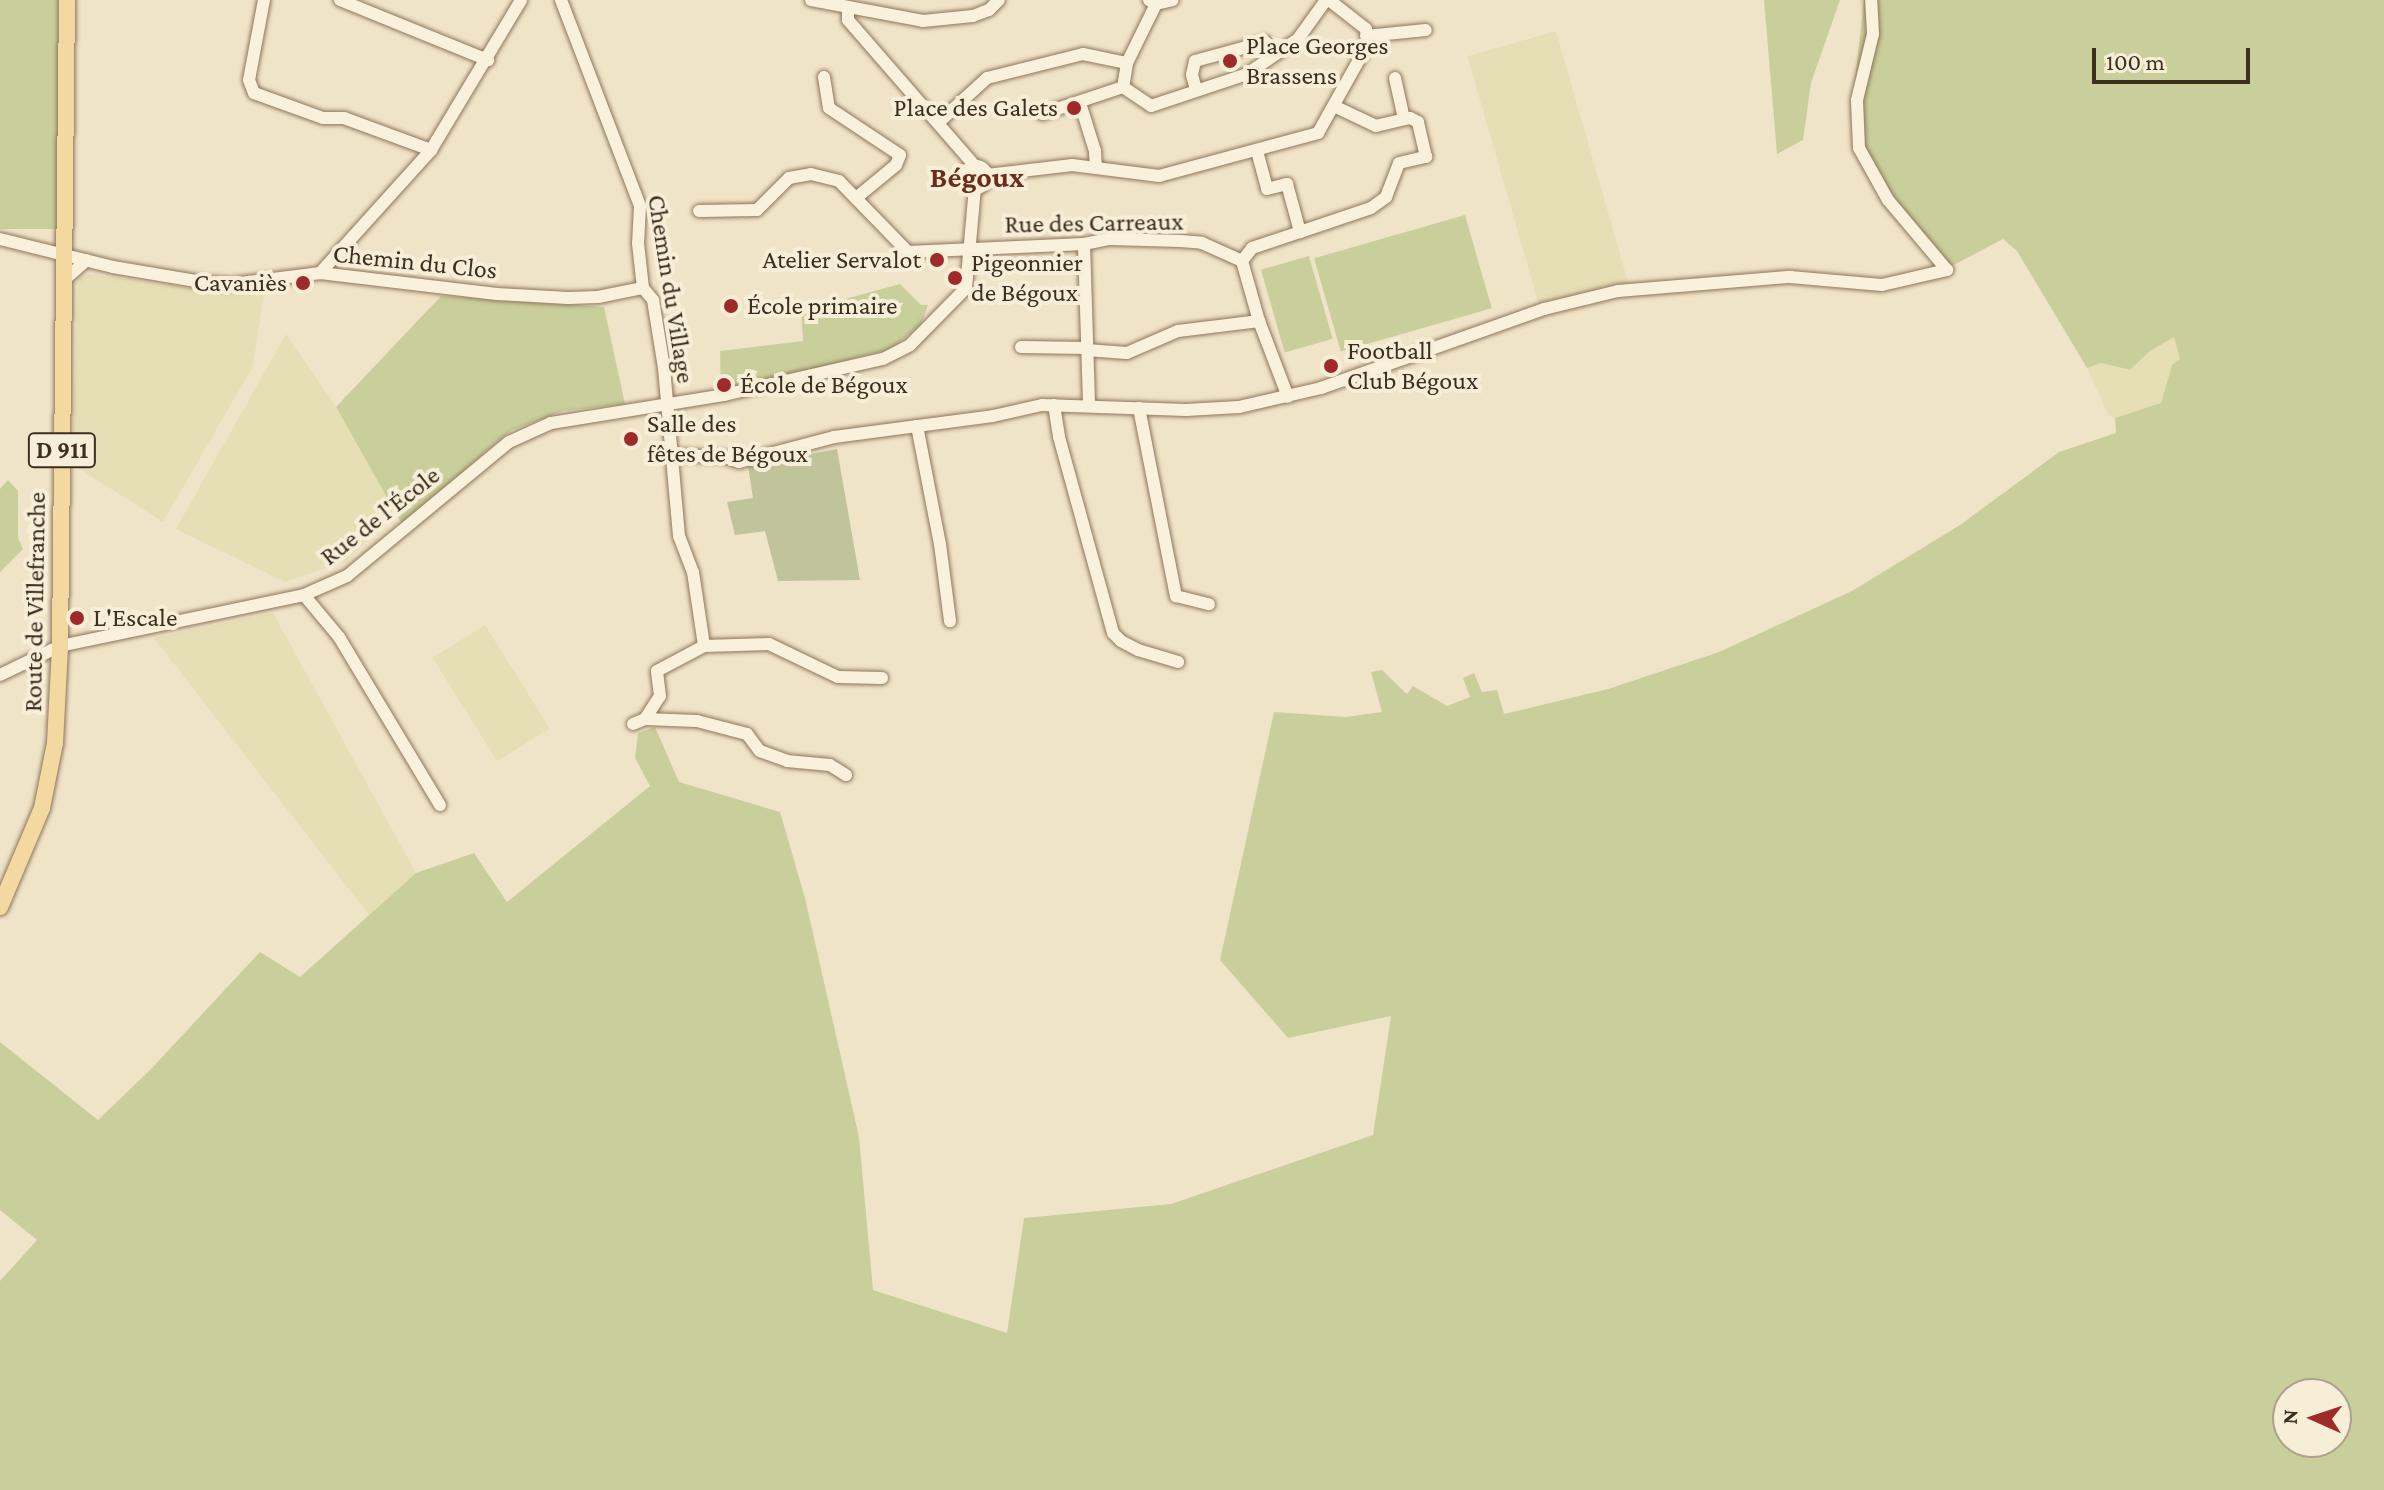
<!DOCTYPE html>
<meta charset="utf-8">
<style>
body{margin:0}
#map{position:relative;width:2384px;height:1490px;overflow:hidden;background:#f0e4c8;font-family:"Crimson Pro",serif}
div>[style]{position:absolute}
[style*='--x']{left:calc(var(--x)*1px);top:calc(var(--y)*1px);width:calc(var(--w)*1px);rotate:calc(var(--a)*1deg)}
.farmland>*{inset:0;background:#e6deb5;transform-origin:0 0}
.green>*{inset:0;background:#c9cf9b;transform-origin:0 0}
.cemetery>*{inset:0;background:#bfc49a}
.roads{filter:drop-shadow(0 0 2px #8d765c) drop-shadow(0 0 2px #8d765c)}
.minor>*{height:12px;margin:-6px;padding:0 6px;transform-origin:6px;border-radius:6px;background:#faf1dc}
.minor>.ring{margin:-6px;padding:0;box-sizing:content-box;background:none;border:12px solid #faf1dc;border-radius:50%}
.major>*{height:16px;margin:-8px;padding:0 8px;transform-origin:8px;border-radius:8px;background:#f3d9a0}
.dots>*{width:22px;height:22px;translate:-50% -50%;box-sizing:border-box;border:4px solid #f7eed8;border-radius:50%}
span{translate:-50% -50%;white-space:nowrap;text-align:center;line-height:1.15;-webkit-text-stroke:8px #f7eed8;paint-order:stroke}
.shield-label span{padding:2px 6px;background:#f7eed8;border:2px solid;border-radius:6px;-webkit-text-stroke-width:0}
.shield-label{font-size:24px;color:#3d2e20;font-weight:700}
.poi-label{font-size:26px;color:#3d2e20}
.left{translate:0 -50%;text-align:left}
.right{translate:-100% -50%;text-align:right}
.street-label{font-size:26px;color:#3d2e20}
.quarter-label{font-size:30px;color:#6b2e1e;font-weight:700}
.north{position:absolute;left:2272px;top:1378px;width:80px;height:80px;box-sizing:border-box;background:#f7eed8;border:2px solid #ada18e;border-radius:50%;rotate:273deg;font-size:22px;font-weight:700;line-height:32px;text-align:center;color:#3d2e20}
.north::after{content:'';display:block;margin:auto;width:28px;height:36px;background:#9e2a2b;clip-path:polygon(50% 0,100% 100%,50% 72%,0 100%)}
.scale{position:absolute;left:2092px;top:48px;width:158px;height:36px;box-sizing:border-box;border:4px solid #3d2e20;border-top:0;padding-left:10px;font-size:24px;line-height:28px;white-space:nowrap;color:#3d2e20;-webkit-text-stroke:6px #f7eed8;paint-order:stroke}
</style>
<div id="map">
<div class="farmland">
<div style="left:1556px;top:31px;width:262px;height:92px;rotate:74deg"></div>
<div style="clip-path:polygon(90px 274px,200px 289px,236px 291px,265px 286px,253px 366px,163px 522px,72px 464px,78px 278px)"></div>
<div style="clip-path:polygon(286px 334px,336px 407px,396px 513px,346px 561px,285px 582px,176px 529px)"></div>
<div style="clip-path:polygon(2174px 336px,2181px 360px,2172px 365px,2161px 403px,2115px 418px,2108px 414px,2087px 368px,2102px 363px,2130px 370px,2150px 351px)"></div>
<div style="clip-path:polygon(273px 613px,416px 873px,369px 915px,154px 638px)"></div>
<div style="left:485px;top:625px;width:122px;height:62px;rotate:58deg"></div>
</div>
<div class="green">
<div style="left:0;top:0;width:58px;height:229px"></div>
<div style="clip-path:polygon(1764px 0,1840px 0,1811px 83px,1803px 140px,1777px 154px)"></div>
<div style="clip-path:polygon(evenodd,1864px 0,2384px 0,2384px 1490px,0 1490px,0 1281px,37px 1240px,0 1210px,0 1042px,98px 1120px,151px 1069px,260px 952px,300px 977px,416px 873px,474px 853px,507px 902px,650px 786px,635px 758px,638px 733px,655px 727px,679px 782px,780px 812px,805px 898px,859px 1137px,873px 1290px,1007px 1333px,1024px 1218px,1171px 1204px,1373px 1135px,1391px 1016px,1288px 1038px,1220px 960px,1274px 712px,1346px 717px,1382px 712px,1371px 672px,1382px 670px,1407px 694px,1413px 686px,1447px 706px,1470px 697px,1463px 678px,1474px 673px,1482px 692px,1497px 690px,1504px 714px,1608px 689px,1719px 652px,1852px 591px,1960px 525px,2059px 452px,2116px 433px,2115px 418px,2161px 403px,2172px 365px,2180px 359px,2174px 337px,2150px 351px,2130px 370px,2102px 363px,2087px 368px,2017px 251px,2003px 239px,1948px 268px,1876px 178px,1851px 118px,1864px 0,2288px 1394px,2336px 1394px,2336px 1442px,2288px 1442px,2288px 1394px)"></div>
<div style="left:1465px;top:215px;width:97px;height:157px;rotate:74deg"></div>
<div style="left:1309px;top:256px;width:86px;height:50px;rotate:74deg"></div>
<div style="clip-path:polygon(900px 284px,921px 305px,928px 305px,921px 325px,891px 349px,721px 392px,720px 351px,803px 341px,801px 311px)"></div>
<div style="clip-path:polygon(441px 296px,604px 307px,625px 404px,563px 411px,510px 431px,402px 524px,336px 407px)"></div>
<div style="clip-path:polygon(8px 480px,18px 491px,18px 538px,23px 549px,0 572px,0 489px)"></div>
</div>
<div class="cemetery">
<div style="clip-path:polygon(837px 449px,860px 580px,778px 581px,765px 531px,735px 535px,727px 502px,753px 498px,748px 466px)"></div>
</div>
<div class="roads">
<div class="minor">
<div style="--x:264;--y:0;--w:81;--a:100.6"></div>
<div style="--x:249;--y:80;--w:14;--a:69"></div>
<div style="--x:254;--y:93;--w:73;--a:19.9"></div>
<div style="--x:323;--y:118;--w:21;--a:0"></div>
<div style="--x:344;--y:118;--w:93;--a:20.2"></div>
<div style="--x:340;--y:0;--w:160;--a:22.1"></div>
<div style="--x:561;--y:0;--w:221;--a:69"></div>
<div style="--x:640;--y:206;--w:37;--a:93"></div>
<div style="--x:638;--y:243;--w:45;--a:83.7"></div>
<div style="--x:643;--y:288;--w:16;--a:50"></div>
<div style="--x:653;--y:300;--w:69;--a:80.8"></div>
<div style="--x:664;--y:368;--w:169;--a:84.9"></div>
<div style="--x:679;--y:536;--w:39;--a:69"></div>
<div style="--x:693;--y:572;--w:75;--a:81.5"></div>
<div style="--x:811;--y:0;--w:114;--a:10.6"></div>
<div style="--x:923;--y:21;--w:50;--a:-5.7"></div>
<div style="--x:973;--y:16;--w:17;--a:-21"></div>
<div style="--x:989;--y:10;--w:14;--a:-45"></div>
<div style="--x:1149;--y:0;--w:8;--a:30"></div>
<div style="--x:1156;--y:4;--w:17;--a:-13"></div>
<div style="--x:848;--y:7;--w:13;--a:90"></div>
<div style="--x:848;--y:20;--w:192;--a:49"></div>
<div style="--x:1366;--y:36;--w:60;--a:-5.7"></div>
<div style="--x:1127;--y:63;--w:24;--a:99"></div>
<div style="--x:1123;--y:87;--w:34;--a:34"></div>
<div style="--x:1151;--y:106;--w:101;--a:-18.4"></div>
<div style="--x:1247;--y:74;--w:62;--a:-34.5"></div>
<div style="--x:1298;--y:39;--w:48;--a:-54.3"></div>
<div style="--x:824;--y:77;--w:31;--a:81"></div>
<div style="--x:829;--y:108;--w:85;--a:33.5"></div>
<div style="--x:900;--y:155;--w:11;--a:112"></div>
<div style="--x:896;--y:165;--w:52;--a:140.5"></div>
<div style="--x:1395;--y:78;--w:42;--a:77.6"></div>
<div style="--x:1196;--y:89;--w:15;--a:-106"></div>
<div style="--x:1192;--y:75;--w:14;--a:-78"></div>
<div style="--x:1195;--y:61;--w:73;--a:-15.2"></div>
<div style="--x:1265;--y:42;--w:16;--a:45"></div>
<div style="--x:1080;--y:103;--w:50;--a:72.6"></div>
<div style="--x:1095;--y:151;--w:17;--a:87"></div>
<div style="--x:1042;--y:114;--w:85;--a:-18.4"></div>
<div style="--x:939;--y:122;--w:65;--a:-42.5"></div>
<div style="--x:987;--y:78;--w:99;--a:-14"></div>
<div style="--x:1083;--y:54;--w:45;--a:11.6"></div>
<div style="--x:1127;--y:63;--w:66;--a:-63.8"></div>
<div style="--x:1257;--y:151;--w:39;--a:75"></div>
<div style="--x:1267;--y:189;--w:21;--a:-14"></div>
<div style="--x:1287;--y:184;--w:50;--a:74.8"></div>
<div style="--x:1300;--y:232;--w:75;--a:-18.7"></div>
<div style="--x:1371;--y:208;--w:19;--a:-36"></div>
<div style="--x:1386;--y:197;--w:36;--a:-69"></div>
<div style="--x:1399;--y:163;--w:28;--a:-13"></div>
<div style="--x:1426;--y:157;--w:36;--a:-103"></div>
<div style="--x:1418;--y:122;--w:9;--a:-153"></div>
<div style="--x:1410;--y:118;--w:35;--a:167"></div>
<div style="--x:1376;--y:126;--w:44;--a:-154.6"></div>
<div class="ring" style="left:965px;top:166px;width:10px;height:10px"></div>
<div style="--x:987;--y:175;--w:86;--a:-6.7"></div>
<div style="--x:1072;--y:165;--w:88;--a:7.2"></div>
<div style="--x:1159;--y:176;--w:165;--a:-15.1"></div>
<div style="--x:1318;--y:133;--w:102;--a:-60.7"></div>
<div style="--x:1368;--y:44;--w:15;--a:-98"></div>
<div style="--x:1366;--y:29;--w:47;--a:-141.9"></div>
<div style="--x:699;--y:211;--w:58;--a:-1"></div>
<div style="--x:757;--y:210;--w:45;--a:-45"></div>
<div style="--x:789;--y:178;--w:22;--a:-10"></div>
<div style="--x:811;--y:174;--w:29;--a:14"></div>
<div style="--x:839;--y:181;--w:99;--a:45.8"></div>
<div style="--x:908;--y:252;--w:176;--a:-2.6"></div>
<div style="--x:1084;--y:244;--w:25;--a:-11"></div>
<div style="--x:1109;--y:239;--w:72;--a:1.6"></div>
<div style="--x:1181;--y:241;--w:21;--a:5"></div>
<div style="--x:1202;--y:243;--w:44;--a:24.2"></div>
<div style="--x:1242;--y:261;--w:16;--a:-52"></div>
<div style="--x:1252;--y:248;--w:51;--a:-18.4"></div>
<div style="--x:0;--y:239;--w:116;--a:13.9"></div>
<div style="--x:113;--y:267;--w:90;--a:9.6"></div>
<div style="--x:202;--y:282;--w:31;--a:4"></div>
<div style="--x:233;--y:284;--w:88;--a:-7.2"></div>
<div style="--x:320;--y:273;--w:178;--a:6.8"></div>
<div style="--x:497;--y:294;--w:71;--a:3.2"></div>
<div style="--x:568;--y:298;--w:30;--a:-2"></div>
<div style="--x:598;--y:297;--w:46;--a:-11.3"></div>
<div style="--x:1084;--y:244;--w:161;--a:88.2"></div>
<div style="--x:1242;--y:261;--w:62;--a:74.2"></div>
<div style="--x:1259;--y:321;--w:81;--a:69.1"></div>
<div style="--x:320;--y:273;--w:166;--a:-47.9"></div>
<div style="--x:431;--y:150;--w:175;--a:-59"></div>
<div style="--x:64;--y:280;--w:30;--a:-41"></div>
<div style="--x:1021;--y:347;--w:65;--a:0.9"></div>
<div style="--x:1086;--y:350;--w:41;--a:4.2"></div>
<div style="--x:1127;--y:353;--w:56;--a:-23.3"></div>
<div style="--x:1178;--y:331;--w:82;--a:-7"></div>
<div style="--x:1054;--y:405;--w:32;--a:81"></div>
<div style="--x:1059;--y:437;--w:203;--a:74.6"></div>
<div style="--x:1113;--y:633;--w:11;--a:45"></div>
<div style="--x:1121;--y:641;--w:19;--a:28"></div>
<div style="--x:1138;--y:650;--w:42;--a:16.7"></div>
<div style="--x:1139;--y:408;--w:192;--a:78.9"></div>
<div style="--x:1176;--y:596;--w:34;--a:14"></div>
<div style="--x:917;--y:426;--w:120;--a:79"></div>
<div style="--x:940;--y:544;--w:78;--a:82.6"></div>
<div style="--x:672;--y:455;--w:53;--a:2.2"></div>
<div style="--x:725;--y:457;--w:15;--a:20"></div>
<div style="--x:739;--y:462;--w:98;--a:-14.7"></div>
<div style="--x:834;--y:437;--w:160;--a:-7.5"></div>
<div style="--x:993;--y:416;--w:50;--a:-12.7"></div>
<div style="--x:1042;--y:405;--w:144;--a:2"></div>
<div style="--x:1186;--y:410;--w:53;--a:-3.2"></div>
<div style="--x:1239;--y:407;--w:84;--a:-13"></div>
<div style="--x:1321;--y:388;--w:237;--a:-19.5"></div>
<div style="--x:1544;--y:309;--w:76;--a:-13.7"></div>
<div style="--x:1618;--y:291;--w:173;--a:-4.7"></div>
<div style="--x:1790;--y:277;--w:92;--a:5"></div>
<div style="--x:1882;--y:285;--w:67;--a:-13"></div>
<div style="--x:1947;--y:270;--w:92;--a:-130.1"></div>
<div style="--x:1888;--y:200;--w:60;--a:-119.1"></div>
<div style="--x:1859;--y:148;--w:48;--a:-92.4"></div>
<div style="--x:1857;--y:100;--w:68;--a:-76.4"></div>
<div style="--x:1873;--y:34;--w:34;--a:-93"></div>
<div style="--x:304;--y:595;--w:55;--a:50.2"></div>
<div style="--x:339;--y:637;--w:196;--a:59"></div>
<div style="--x:0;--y:675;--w:67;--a:-25.8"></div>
<div style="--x:60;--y:646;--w:249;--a:-11.8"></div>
<div style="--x:304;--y:595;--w:47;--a:-23.8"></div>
<div style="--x:347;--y:576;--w:210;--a:-39.6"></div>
<div style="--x:509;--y:442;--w:46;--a:-24.3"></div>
<div style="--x:551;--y:423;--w:175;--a:-9.2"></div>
<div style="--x:724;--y:395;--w:163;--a:-12.8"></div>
<div style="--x:883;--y:359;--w:30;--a:-27"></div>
<div style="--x:910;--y:345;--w:80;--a:-45.5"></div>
<div style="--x:966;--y:288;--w:100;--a:-84.9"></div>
<div style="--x:645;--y:719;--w:27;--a:-57"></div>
<div style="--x:660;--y:696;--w:25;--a:-97"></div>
<div style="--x:657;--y:671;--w:53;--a:-28"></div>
<div style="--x:704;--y:646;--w:65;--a:-1.8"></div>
<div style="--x:769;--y:644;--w:76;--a:25.6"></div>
<div style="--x:838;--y:677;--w:44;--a:1.3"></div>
<div style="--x:633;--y:724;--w:13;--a:-23"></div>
<div style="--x:645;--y:719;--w:52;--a:2.2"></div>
<div style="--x:697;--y:721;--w:52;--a:14.6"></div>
<div style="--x:747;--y:734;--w:21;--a:53"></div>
<div style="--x:760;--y:751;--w:29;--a:20"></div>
<div style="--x:787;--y:761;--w:43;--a:5.3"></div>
<div style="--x:830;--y:765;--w:19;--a:32"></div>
</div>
<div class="major">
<div style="--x:0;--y:907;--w:108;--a:-67"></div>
<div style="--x:42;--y:808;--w:66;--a:-78.7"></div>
<div style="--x:55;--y:743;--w:97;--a:-87"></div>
<div style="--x:60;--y:646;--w:646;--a:-89.38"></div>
</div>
</div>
<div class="dots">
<div style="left:1230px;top:61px;background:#9e2a2b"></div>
<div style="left:1074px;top:108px;background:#9e2a2b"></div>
<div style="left:937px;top:260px;background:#9e2a2b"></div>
<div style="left:955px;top:278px;background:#9e2a2b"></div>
<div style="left:303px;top:283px;background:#9e2a2b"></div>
<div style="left:731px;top:306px;background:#9e2a2b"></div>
<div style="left:1331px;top:366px;background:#9e2a2b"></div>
<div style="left:724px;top:385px;background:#9e2a2b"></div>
<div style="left:631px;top:439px;background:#9e2a2b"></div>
<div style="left:77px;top:618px;background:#9e2a2b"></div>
</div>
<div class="shield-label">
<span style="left:62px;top:450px">D 911</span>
</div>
<div class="poi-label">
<span class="left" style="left:1246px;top:61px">Place Georges<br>Brassens</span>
<span class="right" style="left:1058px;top:108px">Place des Galets</span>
<span class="right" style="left:921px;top:260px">Atelier Servalot</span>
<span class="left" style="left:971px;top:278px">Pigeonnier<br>de Bégoux</span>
<span class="right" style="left:287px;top:283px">Cavaniès</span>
<span class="left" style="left:747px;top:306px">École primaire</span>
<span class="left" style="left:1347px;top:366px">Football<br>Club Bégoux</span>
<span class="left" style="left:740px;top:385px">École de Bégoux</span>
<span class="left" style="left:647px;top:439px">Salle des<br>fêtes de Bégoux</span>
<span class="left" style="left:93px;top:618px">L'Escale</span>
</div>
<div class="street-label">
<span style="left:1094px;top:223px;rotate:-1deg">Rue des Carreaux</span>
<span style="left:415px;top:262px;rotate:6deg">Chemin du Clos</span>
<span style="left:671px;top:289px;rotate:81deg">Chemin du Village</span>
<span style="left:380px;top:516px;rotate:-38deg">Rue de l'École</span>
<span style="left:35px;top:602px;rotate:-89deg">Route de Villefranche</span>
</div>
<div class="quarter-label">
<span style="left:977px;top:177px">Bégoux</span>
</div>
<div class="north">N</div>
<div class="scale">100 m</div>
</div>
